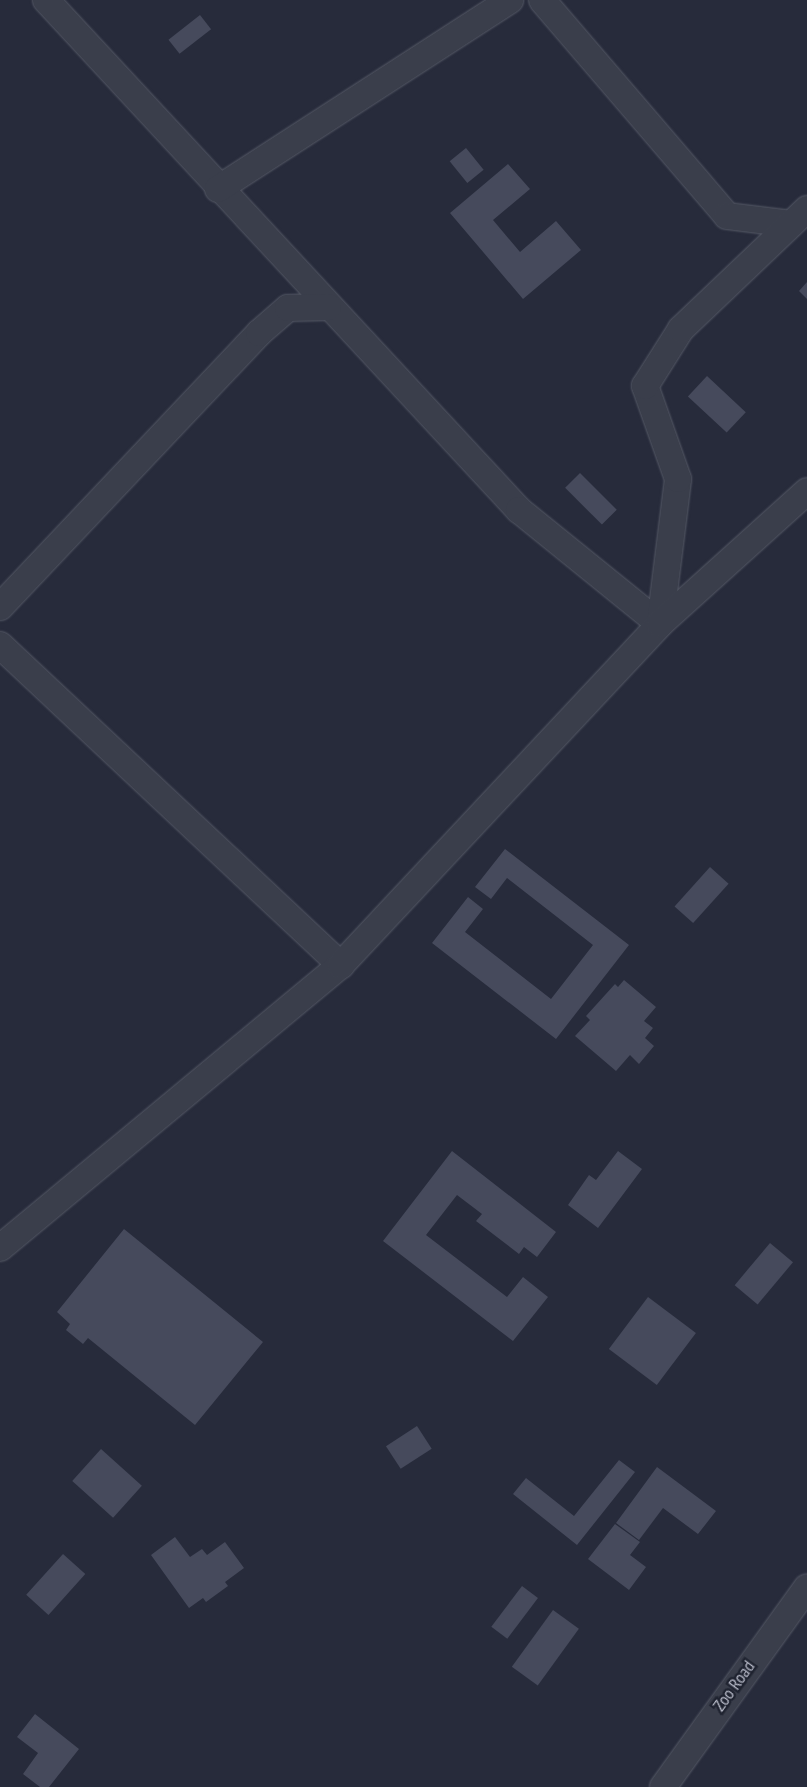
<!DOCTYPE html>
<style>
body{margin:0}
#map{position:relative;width:807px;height:1787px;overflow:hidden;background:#272b3b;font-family:"PT Sans Narrow",sans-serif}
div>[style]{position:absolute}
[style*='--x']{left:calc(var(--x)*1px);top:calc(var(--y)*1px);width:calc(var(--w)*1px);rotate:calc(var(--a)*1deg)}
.building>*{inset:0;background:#464a5c;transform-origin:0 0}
.roads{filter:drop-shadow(0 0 1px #555966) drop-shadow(0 0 1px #555966)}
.minor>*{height:26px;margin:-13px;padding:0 13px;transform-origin:13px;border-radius:13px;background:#3a3e4b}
span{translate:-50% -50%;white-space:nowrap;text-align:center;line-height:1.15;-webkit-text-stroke:5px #1f2330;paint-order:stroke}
.street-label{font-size:18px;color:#b6b9c7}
</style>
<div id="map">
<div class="building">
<div style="left:200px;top:15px;width:18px;height:40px;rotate:52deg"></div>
<div style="left:466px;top:148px;width:28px;height:21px;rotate:51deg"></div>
<div style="clip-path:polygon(508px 164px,530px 189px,493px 220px,520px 252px,556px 221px,581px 250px,523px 299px,450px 213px)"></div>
<div style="clip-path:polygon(807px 282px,807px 299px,799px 291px)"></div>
<div style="left:707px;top:376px;width:53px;height:28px;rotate:43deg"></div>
<div style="left:580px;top:473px;width:52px;height:21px;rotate:45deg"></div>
<div style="clip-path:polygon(505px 849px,629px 945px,556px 1039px,432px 943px,468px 897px,483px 909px,465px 932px,551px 999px,593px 945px,507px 878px,491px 899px,475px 887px)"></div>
<div style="left:710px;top:867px;width:25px;height:53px;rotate:42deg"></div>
<div style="clip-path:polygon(624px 980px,656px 1007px,644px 1021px,653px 1028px,645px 1038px,654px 1046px,639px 1064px,630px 1055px,616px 1071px,575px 1036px,590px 1020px,586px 1016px,615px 984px,618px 987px)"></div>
<div style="clip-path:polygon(452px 1151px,556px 1232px,537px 1257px,524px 1247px,519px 1254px,476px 1221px,482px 1214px,457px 1195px,426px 1235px,507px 1297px,523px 1277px,548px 1297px,513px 1341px,383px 1241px)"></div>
<div style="clip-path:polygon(618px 1151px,642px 1169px,598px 1228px,568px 1205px,589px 1175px,596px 1180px)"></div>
<div style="clip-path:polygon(124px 1229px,263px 1342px,195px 1425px,88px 1338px,83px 1344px,66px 1330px,70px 1324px,57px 1312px)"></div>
<div style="left:770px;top:1243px;width:30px;height:55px;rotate:40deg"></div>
<div style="left:648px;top:1297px;width:60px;height:65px;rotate:37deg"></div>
<div style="left:417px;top:1426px;width:27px;height:37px;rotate:57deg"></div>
<div style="left:101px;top:1449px;width:55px;height:43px;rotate:42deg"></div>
<div style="clip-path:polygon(619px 1460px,635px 1472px,577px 1545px,513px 1494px,526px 1478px,574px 1516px)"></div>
<div style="clip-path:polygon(657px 1467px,716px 1511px,698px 1534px,663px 1508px,639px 1540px,616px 1523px)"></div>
<div style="clip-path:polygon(615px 1524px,640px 1542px,630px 1555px,646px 1567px,629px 1590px,588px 1559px)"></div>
<div style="clip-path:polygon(175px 1537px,190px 1557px,202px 1549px,207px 1555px,225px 1542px,244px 1568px,225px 1582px,228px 1586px,206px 1602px,203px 1598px,189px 1608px,151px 1555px)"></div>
<div style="left:63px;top:1554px;width:30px;height:55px;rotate:42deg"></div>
<div style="left:522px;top:1586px;width:20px;height:51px;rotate:37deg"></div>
<div style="left:553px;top:1610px;width:32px;height:70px;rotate:36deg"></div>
<div style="clip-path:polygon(35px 1714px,79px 1749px,49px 1787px,40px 1787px,23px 1774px,38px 1753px,17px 1737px)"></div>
</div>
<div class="roads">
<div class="minor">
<div style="--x:46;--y:0;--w:696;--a:47.16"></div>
<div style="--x:519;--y:510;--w:181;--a:39"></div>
<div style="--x:542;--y:0;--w:284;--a:49.4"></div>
<div style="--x:727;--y:216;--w:64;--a:7.1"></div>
<div style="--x:218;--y:189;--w:348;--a:-32.9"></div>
<div style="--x:0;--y:607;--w:377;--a:-46.6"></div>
<div style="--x:259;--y:333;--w:38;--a:-41"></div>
<div style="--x:288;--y:308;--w:40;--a:-1.4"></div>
<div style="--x:660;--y:624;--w:146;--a:-82.9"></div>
<div style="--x:678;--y:479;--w:99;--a:-109.5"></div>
<div style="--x:645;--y:386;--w:67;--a:-57.7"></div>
<div style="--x:681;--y:329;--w:174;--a:-43.6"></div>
<div style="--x:0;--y:645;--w:468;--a:43.2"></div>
<div style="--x:0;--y:1248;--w:443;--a:-39.7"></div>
<div style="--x:341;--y:965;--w:467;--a:-46.9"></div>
<div style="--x:660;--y:624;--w:198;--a:-42.1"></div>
<div style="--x:663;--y:1787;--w:246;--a:-54.2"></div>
</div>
</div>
<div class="street-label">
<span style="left:734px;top:1686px;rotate:-54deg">Zoo Road</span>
</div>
</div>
